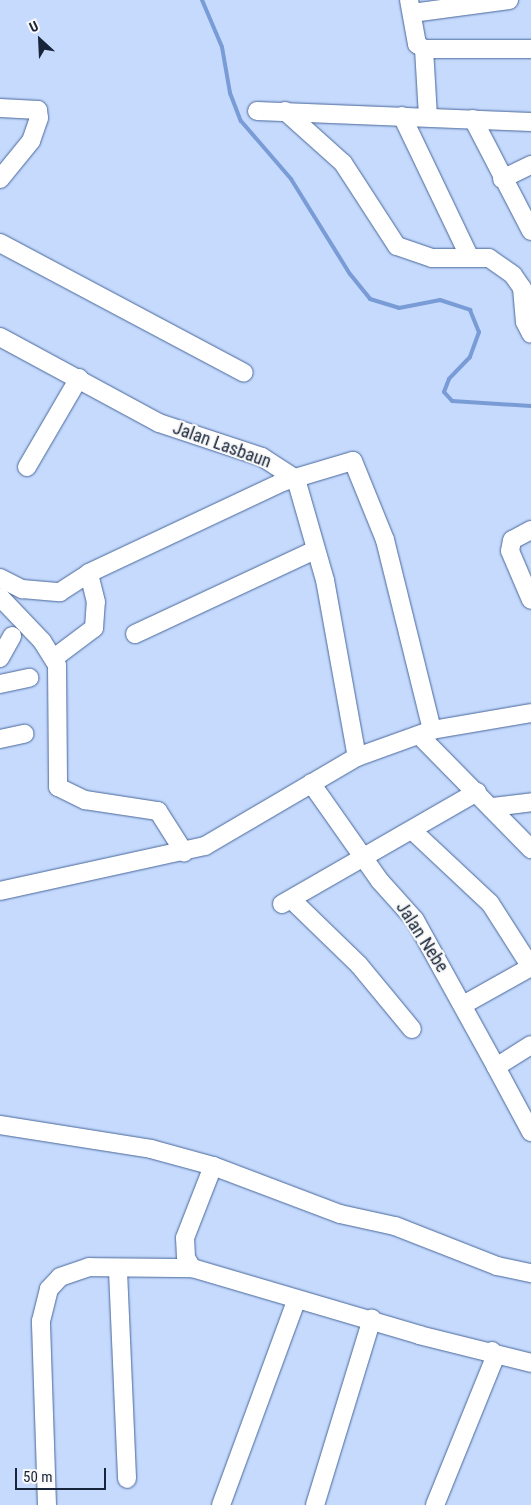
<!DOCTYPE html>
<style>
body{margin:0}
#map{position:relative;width:531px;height:1505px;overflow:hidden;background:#c5dafd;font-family:"Roboto Condensed",sans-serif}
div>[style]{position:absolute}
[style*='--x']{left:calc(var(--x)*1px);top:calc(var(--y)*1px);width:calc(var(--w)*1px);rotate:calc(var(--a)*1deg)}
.stream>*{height:4px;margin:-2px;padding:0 2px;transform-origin:2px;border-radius:2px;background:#799bd6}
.roads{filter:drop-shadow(0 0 1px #49679a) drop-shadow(0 0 1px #49679a)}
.minor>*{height:18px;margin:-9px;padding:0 9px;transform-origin:9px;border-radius:9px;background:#fff}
span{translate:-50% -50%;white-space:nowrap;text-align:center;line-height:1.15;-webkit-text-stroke:4px #f9f9f9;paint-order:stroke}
.street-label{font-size:18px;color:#172439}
.north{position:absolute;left:15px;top:15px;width:50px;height:50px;-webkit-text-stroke:4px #f9f9f9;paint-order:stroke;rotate:335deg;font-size:14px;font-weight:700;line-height:20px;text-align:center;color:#172439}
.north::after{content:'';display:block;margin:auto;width:18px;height:22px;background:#172439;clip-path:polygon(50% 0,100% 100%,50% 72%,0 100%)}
.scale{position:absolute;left:15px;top:1468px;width:91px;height:22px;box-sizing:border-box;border:2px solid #172439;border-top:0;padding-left:6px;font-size:15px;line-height:18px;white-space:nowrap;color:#172439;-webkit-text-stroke:4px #f9f9f9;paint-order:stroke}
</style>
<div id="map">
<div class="stream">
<div style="--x:202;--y:0;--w:51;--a:66.9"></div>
<div style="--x:222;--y:47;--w:47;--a:80.1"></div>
<div style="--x:230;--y:93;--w:30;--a:69"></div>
<div style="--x:241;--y:121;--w:77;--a:49.2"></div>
<div style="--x:291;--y:179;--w:112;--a:58.2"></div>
<div style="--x:350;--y:274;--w:32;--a:51"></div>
<div style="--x:370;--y:299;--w:30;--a:17"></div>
<div style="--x:399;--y:308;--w:42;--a:-11"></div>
<div style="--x:440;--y:300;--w:32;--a:18"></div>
<div style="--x:470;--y:310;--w:24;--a:68"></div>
<div style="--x:479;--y:332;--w:27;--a:110"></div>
<div style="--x:470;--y:357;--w:30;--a:134"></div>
<div style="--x:449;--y:379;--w:14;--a:111"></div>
<div style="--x:444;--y:392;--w:12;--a:48"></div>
<div style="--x:452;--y:401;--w:79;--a:3.6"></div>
</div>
<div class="roads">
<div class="minor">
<div style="--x:409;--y:0;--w:45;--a:79.7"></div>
<div style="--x:417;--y:44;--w:9;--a:36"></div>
<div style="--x:424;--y:49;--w:107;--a:0"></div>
<div style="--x:412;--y:13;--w:98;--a:-7.6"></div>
<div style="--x:424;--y:49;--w:68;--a:86.6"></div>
<div style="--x:0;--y:108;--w:38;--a:3"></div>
<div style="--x:38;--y:110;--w:8;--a:83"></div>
<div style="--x:39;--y:118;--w:24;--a:109"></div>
<div style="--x:31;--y:141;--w:49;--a:129.2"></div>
<div style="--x:257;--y:111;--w:274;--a:2.3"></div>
<div style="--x:285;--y:111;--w:78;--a:41.9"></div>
<div style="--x:343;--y:163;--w:99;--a:57"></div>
<div style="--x:397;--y:246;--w:37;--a:19"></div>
<div style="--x:432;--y:258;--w:57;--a:0"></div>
<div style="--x:489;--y:258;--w:29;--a:35"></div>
<div style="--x:513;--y:275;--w:16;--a:55"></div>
<div style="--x:522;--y:288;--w:34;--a:85"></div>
<div style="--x:525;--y:322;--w:13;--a:63"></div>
<div style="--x:402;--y:116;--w:155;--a:64.4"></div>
<div style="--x:473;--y:119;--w:126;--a:62.6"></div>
<div style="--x:502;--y:179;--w:32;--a:-26"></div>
<div style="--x:0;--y:243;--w:276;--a:28"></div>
<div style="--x:0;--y:337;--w:181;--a:28.4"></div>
<div style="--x:159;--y:423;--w:108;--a:18.3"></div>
<div style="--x:262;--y:457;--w:40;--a:32.9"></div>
<div style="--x:296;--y:479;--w:105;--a:74"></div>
<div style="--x:325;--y:580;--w:180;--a:79.8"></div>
<div style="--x:27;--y:467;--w:103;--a:-59.7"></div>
<div style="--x:531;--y:530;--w:21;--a:152"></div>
<div style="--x:512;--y:540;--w:11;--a:100"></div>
<div style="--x:510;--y:551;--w:53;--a:66.8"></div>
<div style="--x:0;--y:578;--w:25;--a:27"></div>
<div style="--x:22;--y:589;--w:38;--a:5"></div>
<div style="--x:60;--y:592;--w:35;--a:-33"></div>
<div style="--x:89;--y:573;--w:213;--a:-25.2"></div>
<div style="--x:282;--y:482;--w:74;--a:-16.5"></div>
<div style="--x:353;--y:461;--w:85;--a:67.9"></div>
<div style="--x:385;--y:540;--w:196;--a:76.1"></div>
<div style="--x:0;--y:597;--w:61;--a:46.3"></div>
<div style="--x:42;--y:641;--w:28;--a:58"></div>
<div style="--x:57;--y:665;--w:122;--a:89.5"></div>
<div style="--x:58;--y:787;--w:30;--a:26"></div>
<div style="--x:85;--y:800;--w:74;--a:8.6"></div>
<div style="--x:158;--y:811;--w:49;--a:57.6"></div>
<div style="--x:135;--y:634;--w:196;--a:-25"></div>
<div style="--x:0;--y:658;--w:25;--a:-61"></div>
<div style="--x:54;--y:658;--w:50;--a:-36.9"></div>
<div style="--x:94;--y:628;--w:26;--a:-86"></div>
<div style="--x:96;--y:602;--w:30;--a:-104"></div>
<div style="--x:0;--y:684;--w:30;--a:-12"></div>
<div style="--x:419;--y:735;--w:160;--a:45.5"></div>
<div style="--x:0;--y:739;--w:25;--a:-12"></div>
<div style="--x:311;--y:783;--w:120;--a:54.9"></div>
<div style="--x:380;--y:881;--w:52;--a:48.1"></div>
<div style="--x:415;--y:920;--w:168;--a:61.1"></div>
<div style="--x:496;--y:1067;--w:41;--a:-32.2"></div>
<div style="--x:493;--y:807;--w:38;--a:-7"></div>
<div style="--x:414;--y:832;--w:104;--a:43.1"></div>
<div style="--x:490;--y:903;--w:76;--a:57.4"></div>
<div style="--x:0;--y:891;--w:210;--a:-12.4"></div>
<div style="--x:205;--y:846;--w:176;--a:-30.4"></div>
<div style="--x:357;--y:757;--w:80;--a:-19.8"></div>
<div style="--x:432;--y:730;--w:100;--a:-9.7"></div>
<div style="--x:292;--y:900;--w:93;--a:44.1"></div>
<div style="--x:359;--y:965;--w:83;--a:50.4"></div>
<div style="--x:282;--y:904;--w:225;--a:-29.9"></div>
<div style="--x:463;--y:1005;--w:78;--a:-29.2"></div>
<div style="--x:496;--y:1067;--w:74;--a:61.7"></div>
<div style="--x:0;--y:1125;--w:153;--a:9"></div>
<div style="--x:151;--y:1149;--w:64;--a:15.3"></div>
<div style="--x:213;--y:1166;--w:77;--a:111.3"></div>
<div style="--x:185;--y:1238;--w:20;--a:87"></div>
<div style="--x:186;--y:1258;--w:12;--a:59"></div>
<div style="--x:192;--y:1268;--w:237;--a:16.4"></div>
<div style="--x:419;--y:1335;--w:115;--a:14"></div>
<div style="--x:213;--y:1166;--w:136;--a:20.7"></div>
<div style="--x:340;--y:1214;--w:56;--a:12.3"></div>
<div style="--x:395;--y:1226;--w:110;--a:21.4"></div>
<div style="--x:497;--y:1266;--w:35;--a:12"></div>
<div style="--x:118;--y:1271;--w:208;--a:87.5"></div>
<div style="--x:47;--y:1505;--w:184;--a:-91.9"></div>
<div style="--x:41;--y:1321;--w:33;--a:-76"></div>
<div style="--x:49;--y:1289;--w:16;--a:-47"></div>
<div style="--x:60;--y:1277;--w:31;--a:-19"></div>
<div style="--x:89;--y:1267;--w:103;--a:0.6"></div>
<div style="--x:221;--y:1505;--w:217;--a:-69.8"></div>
<div style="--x:315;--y:1505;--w:195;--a:-73"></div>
<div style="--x:435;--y:1505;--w:154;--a:-67.9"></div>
<div style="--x:493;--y:1362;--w:11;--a:-95"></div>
</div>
</div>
<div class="street-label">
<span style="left:222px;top:445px;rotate:20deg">Jalan Lasbaun</span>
<span style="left:422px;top:937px;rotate:57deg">Jalan Nebe</span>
</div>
<div class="north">U</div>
<div class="scale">50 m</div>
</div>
